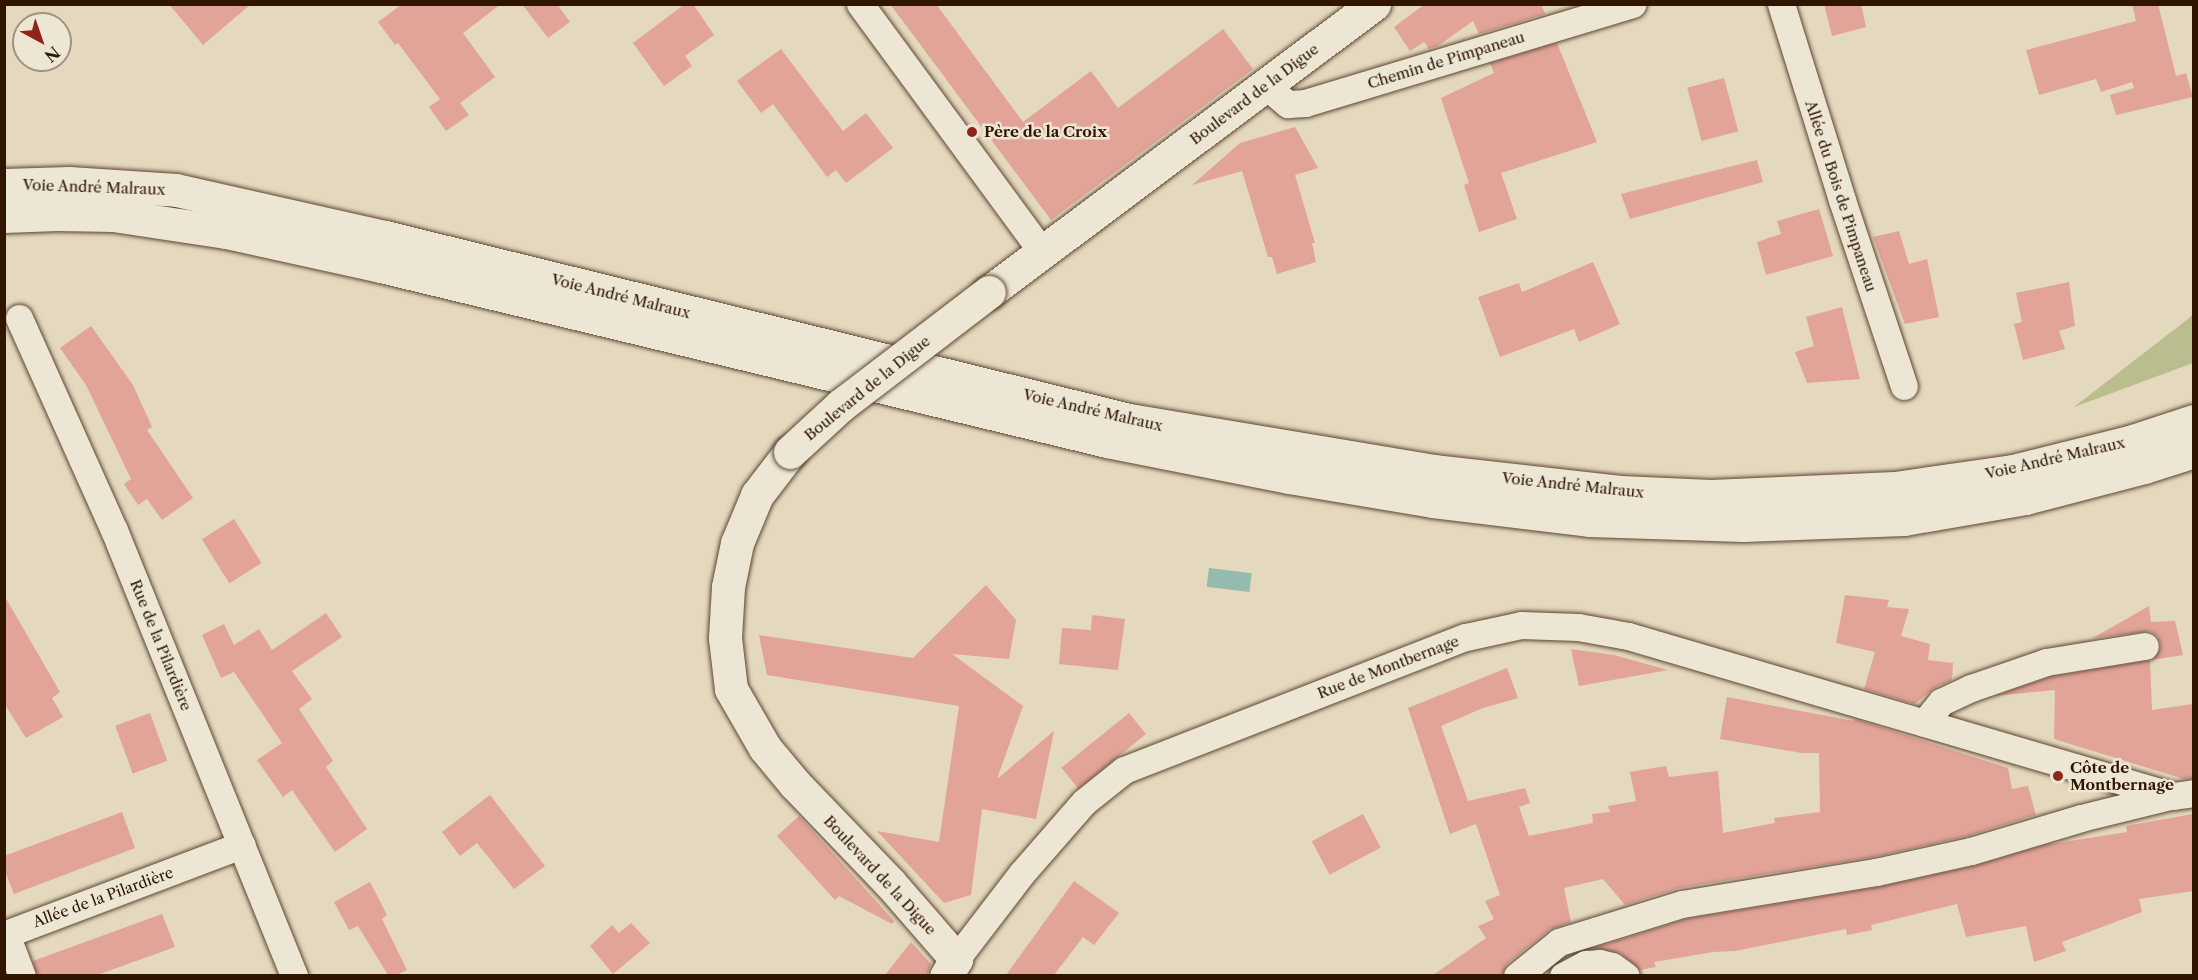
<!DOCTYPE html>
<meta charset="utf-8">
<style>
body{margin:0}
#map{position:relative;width:2198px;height:980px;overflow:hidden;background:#e4d8be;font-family:"Libre Caslon Text",serif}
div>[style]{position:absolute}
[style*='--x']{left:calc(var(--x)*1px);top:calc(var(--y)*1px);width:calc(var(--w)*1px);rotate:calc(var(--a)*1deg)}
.green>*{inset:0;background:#babd8e}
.water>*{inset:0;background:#95baae;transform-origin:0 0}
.building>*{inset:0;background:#e2a398;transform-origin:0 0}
.roads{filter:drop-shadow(0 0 2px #5d4630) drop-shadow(0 0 2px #5d4630)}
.minor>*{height:27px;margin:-13.5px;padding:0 13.5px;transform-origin:13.5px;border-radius:13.5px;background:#ede6d5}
.tertiary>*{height:33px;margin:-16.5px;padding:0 16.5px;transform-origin:16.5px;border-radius:16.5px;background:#ede6d5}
.secondary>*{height:33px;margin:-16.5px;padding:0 16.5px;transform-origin:16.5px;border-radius:16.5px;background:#ede6d5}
.bridges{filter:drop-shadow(0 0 2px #5d4630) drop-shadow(0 0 2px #5d4630)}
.tertiary-bridge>*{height:33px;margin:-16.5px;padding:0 16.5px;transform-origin:16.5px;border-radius:16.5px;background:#ede6d5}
.dots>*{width:16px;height:16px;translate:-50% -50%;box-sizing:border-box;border:3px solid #ede6d5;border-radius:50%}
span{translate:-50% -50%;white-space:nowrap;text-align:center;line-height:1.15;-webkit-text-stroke:5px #ede6d5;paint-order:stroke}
.street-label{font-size:15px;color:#301500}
.poi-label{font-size:15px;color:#301500;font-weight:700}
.left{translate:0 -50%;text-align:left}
.frame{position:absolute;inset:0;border:6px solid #301500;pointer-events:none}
.north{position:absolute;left:12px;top:12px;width:60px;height:60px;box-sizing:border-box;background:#ede6d5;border:2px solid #a19280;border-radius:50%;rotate:140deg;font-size:16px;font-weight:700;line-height:24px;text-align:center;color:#301500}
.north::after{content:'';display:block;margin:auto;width:21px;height:27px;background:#8f2418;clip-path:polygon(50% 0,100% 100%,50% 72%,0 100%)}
</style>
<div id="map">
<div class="green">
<div style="clip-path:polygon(2193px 314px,2193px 363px,2074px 407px,2188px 319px)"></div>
</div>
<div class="water">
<div style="left:1209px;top:568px;width:43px;height:19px;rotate:7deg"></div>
</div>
<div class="building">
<div style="clip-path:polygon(169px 4px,251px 4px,203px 45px)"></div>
<div style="clip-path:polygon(402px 4px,501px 4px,463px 33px,495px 77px,460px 103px,469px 115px,446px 131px,429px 107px,440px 99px,398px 43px,395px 45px,378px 22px)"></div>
<div style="clip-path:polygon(522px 4px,557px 4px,570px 22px,548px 38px)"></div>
<div style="clip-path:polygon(685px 4px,693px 4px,714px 35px,685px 56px,692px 66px,664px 86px,633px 43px)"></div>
<div style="clip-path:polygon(890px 4px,936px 4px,1023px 122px,1091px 71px,1118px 108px,1223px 29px,1253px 69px,1051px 220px)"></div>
<div style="clip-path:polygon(1425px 4px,1541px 4px,1545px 14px,1479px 34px,1473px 21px,1438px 46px,1429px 49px,1424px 42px,1410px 51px,1394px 27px)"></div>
<div style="clip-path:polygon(1824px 4px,1861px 4px,1866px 27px,1832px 36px)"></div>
<div style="clip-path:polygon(2132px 4px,2158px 4px,2176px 76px,2186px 73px,2193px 97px,2116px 115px,2110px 95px,2134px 88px,2132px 82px,2101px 92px,2096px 79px,2039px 95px,2026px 50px,2136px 21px)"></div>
<div style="clip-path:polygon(1557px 43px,1597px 142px,1501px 173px,1517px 219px,1479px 232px,1464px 185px,1469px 183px,1441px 98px,1494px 73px,1490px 63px)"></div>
<div style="clip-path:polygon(781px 49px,843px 131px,866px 113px,893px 148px,846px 183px,836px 170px,827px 177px,773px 104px,761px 113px,737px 81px)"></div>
<div style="left:1724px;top:78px;width:55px;height:38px;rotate:75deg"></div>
<div style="clip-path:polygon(1295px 127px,1318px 168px,1295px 175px,1315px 243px,1312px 243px,1316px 262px,1277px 274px,1272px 257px,1268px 257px,1242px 171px,1192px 185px,1240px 143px)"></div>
<div style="clip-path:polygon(1757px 160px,1763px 182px,1630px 219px,1621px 194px)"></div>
<div style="clip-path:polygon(1819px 209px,1833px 256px,1766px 275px,1757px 242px,1781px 234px,1777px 221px)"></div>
<div style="clip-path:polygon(1899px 231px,1909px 264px,1927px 259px,1939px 317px,1905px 324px,1873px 237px)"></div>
<div style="clip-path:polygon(1593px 262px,1620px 324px,1579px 342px,1574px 329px,1500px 357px,1478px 297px,1519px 283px,1522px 292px)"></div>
<div style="clip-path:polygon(2069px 282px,2075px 326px,2059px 331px,2065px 349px,2023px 360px,2014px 324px,2022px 322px,2016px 293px)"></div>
<div style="clip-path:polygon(1842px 307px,1860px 379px,1807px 383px,1795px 352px,1814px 346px,1806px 317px)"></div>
<div style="clip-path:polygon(91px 326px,133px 385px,152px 427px,147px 430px,193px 498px,162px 520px,147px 499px,138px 505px,124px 484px,131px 479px,86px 385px,60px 348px)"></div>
<div style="left:234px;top:519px;width:52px;height:38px;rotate:58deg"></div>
<div style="clip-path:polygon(986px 585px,1016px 620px,1009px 659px,952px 654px,1023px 706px,997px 779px,1054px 731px,1036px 819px,982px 809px,971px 895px,944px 903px,877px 831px,939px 842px,959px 706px,767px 675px,759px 635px,913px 658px)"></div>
<div style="clip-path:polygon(4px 595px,60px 692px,52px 698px,63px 717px,26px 738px,4px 703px)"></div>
<div style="clip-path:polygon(1845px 595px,1889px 600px,1887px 607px,1909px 609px,1901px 636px,1930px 644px,1928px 660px,1953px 663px,1952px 680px,1934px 688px,1915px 704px,1864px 689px,1875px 652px,1836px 643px)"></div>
<div style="clip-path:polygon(2149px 606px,2151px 622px,2175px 621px,2183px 655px,2152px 660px,2159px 652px,2161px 644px,2157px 636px,2150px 631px,2093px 638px)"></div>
<div style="clip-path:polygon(326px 613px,342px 637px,292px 671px,312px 699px,299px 709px,333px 761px,326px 767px,367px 829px,335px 852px,292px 790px,283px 797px,257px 760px,282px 743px,234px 672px,221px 678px,202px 635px,224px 624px,234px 645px,259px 629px,272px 650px)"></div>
<div style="clip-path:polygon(1092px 615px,1125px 619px,1118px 670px,1059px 664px,1062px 628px,1091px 630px)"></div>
<div style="clip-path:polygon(1571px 649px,1614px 655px,1668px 670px,1579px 686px)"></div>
<div style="clip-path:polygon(2150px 660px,2152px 710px,2193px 704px,2193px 778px,2184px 779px,2054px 739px,2055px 690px,1995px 696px,2050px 677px)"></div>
<div style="clip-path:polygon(1507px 668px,1518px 698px,1483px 708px,1441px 726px,1468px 801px,1525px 788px,1530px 803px,1519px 807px,1529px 836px,1593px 823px,1592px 814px,1610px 812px,1608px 806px,1636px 801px,1630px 772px,1666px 766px,1669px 777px,1718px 771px,1723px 833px,1775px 823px,1774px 818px,1820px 812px,1819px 753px,1802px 753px,1720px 739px,1727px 697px,1854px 721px,1855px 719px,2008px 768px,2012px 789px,2028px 786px,2036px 815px,1967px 836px,1873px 857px,1679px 888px,1625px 905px,1603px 879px,1564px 888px,1571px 922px,1549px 930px,1507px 964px,1502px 975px,1433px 975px,1486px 938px,1478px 926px,1494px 919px,1485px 901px,1500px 895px,1476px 824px,1450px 834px,1408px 708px)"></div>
<div style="left:150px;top:713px;width:51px;height:37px;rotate:70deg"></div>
<div style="left:1129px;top:713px;width:27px;height:87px;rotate:51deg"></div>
<div style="clip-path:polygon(490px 795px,545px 866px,514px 889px,477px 843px,460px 856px,442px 832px)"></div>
<div style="clip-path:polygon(122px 812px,135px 848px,14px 894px,4px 869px,4px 856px)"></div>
<div style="left:1363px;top:814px;width:38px;height:58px;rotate:62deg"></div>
<div style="clip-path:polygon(2193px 814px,2193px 891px,2139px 899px,2142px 912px,2062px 942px,2066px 951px,2034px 962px,2026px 926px,1966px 937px,1957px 904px,1871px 925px,1872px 930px,1847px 935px,1846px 929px,1735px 951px,1713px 952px,1654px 962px,1656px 967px,1640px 970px,1621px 953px,1594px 948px,1686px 919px,1879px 887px,1974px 866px,2045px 845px,2127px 832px,2126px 826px)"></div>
<div style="clip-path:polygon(799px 816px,894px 921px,892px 924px,839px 896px,835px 900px,777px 836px)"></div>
<div style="clip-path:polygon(1074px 881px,1119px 913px,1094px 945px,1083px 937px,1054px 975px,1006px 975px)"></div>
<div style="clip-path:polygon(370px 882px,387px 915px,382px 919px,407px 970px,396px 975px,388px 975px,358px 926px,349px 930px,334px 902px)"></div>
<div style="clip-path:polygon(162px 914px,175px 947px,97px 975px,37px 975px,33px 961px)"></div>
<div style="clip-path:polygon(631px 923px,650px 943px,613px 974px,590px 946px,612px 925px,619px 933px)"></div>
<div style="clip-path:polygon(911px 942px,931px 964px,927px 975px,885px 975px)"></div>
</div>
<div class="roads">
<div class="minor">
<div style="--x:860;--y:4;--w:308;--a:53.7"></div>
<div style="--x:1781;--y:4;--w:205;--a:72.7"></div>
<div style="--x:1842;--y:200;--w:196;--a:71.6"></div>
<div style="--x:1265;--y:85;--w:30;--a:40"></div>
<div style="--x:1288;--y:104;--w:17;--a:-3"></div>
<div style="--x:1305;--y:103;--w:342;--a:-16.8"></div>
<div style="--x:19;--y:318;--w:232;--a:65.9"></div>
<div style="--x:114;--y:530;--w:481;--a:68"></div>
<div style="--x:1924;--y:723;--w:27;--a:-51"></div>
<div style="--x:1941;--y:702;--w:33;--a:-25"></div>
<div style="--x:1971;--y:688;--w:79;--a:-19.1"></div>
<div style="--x:2046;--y:662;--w:100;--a:-9.2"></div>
<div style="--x:956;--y:959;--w:108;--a:-52.5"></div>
<div style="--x:1022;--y:873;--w:94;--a:-48.9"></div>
<div style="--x:1084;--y:802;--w:51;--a:-38.7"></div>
<div style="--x:1124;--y:770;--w:367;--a:-21.3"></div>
<div style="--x:1466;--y:637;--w:56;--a:-12.3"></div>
<div style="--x:1521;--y:625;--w:57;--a:2"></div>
<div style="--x:1578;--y:627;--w:51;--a:10.2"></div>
<div style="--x:1628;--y:636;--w:568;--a:16.36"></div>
<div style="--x:2173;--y:796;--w:21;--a:-8"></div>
<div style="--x:22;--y:976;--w:45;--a:-110.9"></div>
<div style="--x:6;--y:934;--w:252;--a:-20.7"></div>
<div style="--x:1517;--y:976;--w:54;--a:-39"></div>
<div style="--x:1559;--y:942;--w:129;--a:-17.2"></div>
<div style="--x:1682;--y:904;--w:197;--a:-9.4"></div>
<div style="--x:1876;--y:872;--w:97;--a:-12.5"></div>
<div style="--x:1971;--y:851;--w:115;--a:-16.7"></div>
<div style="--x:2081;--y:818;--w:92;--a:-13.9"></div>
<div style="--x:1563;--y:976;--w:26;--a:-28"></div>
<div style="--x:1586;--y:964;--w:13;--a:-4"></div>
<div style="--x:1599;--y:963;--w:13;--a:13"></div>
<div style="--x:1612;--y:966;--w:17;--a:36"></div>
</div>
<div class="tertiary">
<div style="--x:989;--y:292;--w:481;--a:-36.8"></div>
<div style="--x:790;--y:452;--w:54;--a:127.5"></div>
<div style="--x:757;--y:495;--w:52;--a:112.6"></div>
<div style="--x:737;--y:543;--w:45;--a:101.6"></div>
<div style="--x:728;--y:587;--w:51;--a:93.4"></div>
<div style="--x:725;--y:638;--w:51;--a:83.3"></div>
<div style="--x:731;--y:689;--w:68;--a:60"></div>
<div style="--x:765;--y:748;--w:47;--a:50.2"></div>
<div style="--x:795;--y:784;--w:137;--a:46.2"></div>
<div style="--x:890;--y:883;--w:101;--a:49"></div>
<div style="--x:956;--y:959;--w:20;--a:120"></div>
</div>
<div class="secondary">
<div style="--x:4;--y:185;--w:65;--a:-1.8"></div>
<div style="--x:69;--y:183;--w:107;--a:3.7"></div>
<div style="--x:176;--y:190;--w:214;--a:12.7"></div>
<div style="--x:385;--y:237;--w:766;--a:13.82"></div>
<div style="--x:1129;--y:420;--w:308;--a:9.5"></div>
<div style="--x:1433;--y:471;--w:188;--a:6.4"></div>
<div style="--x:1620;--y:492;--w:91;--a:2.5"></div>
<div style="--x:1711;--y:496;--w:184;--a:-2.5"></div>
<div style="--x:1895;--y:488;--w:119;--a:-8.2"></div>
<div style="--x:2013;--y:471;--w:124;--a:-14"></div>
<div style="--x:2133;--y:441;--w:64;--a:-18.2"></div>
<div style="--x:4;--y:216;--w:53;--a:-2.2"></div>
<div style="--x:57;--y:214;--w:56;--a:1"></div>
<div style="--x:113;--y:215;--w:114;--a:8.6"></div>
<div style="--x:226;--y:232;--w:159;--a:12.4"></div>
<div style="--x:381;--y:266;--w:747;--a:13.55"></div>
<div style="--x:1107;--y:441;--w:186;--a:11.2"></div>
<div style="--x:1289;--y:477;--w:146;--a:9.5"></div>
<div style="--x:1433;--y:501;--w:157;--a:6.9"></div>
<div style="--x:1589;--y:520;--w:154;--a:1.9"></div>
<div style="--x:1743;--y:525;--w:161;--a:-2.1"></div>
<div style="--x:1904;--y:519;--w:123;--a:-9.8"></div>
<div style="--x:2025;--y:498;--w:123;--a:-14.6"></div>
<div style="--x:2144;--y:467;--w:52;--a:-17.7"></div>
</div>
</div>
<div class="bridges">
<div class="tertiary-bridge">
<div style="--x:790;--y:452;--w:69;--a:-42.7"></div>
<div style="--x:841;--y:405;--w:186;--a:-37.4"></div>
</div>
</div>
<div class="dots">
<div style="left:972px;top:132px;background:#8f2418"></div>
<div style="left:2058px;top:776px;background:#8f2418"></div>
</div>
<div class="street-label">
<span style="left:1446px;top:60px;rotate:-17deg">Chemin de Pimpaneau</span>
<span style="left:1254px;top:94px;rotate:-37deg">Boulevard de la Digue</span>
<span style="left:94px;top:187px;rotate:2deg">Voie André Malraux</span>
<span style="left:1841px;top:196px;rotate:72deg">Allée du Bois de Pimpaneau</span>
<span style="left:621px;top:296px;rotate:14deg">Voie André Malraux</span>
<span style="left:867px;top:388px;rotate:-39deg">Boulevard de la Digue</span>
<span style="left:1093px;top:410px;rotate:13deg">Voie André Malraux</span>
<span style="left:2055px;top:458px;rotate:-13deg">Voie André Malraux</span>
<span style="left:1573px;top:485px;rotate:6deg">Voie André Malraux</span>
<span style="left:161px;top:645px;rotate:68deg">Rue de la Pilardière</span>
<span style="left:1388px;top:667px;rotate:-21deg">Rue de Montbernage</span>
<span style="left:880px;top:875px;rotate:47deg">Boulevard de la Digue</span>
<span style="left:103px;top:897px;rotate:-20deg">Allée de la Pilardière</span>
</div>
<div class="poi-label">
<span class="left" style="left:984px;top:132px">Père de la Croix</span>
<span class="left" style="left:2070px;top:776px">Côte de<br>Montbernage</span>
</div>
<div class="frame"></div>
<div class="north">N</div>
</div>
